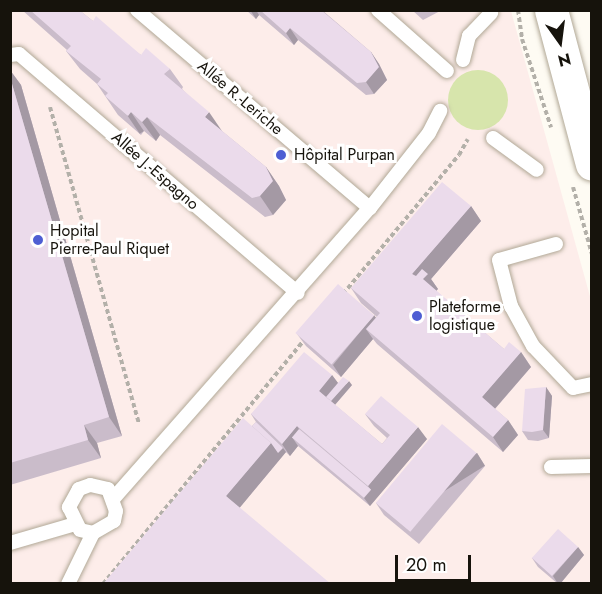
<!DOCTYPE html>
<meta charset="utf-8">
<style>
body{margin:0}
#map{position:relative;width:602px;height:594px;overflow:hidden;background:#fefbf3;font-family:Jost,sans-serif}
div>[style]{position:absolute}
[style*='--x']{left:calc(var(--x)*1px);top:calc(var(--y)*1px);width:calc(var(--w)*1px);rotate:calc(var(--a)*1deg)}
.medical>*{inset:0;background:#fdedea}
.green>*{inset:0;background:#d7e5ac}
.round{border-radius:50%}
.path>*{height:4px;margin-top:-2px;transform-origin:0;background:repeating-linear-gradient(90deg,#b3b0a9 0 4.5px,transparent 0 7.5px)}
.roads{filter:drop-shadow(0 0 2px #b1a896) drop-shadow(0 0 2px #b1a896)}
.service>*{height:14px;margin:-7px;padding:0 7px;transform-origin:7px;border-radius:7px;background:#fff}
.secondary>*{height:33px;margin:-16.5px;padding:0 16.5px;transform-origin:16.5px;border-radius:16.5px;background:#fff}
.wall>*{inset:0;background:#cabcca}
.shaded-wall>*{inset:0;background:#a499a4;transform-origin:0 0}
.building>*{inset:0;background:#ebdbeb;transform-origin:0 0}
.dots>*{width:16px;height:16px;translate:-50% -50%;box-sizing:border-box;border:3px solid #fff;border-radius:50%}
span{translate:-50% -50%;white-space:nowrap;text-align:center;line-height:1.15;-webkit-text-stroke:6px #fff;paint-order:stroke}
.street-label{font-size:16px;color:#16130c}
.poi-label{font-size:16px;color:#16130c}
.left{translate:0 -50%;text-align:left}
.frame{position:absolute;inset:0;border:12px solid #16130c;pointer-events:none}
.north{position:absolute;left:530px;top:12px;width:60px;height:60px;-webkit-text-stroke:4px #fff;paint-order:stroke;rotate:166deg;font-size:16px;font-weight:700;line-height:24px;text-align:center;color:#16130c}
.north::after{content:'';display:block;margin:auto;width:21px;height:27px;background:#16130c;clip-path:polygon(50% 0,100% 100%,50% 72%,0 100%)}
.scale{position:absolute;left:395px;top:555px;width:76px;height:27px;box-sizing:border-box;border:3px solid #16130c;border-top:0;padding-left:8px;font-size:18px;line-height:21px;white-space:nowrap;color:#16130c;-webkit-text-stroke:4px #fff;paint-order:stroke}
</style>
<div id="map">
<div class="medical">
<div style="clip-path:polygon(10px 11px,511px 11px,591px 300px,591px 583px,11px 583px)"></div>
</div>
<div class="green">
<div class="round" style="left:448px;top:70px;width:60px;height:60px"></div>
</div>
<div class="path">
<div style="--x:518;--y:10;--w:29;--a:82"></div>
<div style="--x:522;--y:39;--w:93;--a:71.8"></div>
<div style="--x:50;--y:107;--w:329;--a:74.3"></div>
<div style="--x:573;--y:187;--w:70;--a:74.2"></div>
<div style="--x:343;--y:294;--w:181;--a:-50.2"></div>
<div style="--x:459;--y:155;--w:18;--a:-61"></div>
<div style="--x:103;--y:584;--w:318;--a:-50.5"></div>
</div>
<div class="roads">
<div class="service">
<div style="--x:137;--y:10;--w:306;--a:40.4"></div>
<div style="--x:378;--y:10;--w:92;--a:41.5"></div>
<div style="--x:10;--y:55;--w:9;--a:-6"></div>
<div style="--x:19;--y:54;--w:367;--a:40.6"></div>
<div style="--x:463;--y:60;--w:25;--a:-76"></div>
<div style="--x:469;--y:36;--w:32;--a:-46"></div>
<div style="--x:493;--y:138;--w:54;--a:36"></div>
<div style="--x:556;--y:244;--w:59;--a:164.3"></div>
<div style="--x:499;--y:260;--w:48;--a:75.4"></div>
<div style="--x:511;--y:306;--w:46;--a:61.2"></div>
<div style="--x:533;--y:346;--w:58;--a:46.4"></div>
<div style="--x:573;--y:388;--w:19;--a:-12"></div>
<div style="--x:551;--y:467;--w:41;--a:-1.4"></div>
<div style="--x:113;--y:499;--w:388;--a:-48.6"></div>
<div style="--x:370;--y:208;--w:95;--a:-51.8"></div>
<div style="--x:429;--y:133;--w:25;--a:-63"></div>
<div style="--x:10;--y:543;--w:68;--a:-16.3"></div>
<div style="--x:68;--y:584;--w:57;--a:-63.9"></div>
<div style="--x:93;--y:533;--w:24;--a:-30"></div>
<div style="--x:114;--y:521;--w:10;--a:-79"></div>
<div style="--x:116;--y:511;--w:23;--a:-110"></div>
<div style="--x:108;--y:489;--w:18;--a:-167"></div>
<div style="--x:90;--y:485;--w:12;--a:160"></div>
<div style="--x:79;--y:489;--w:21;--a:119"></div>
<div style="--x:69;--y:507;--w:25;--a:64"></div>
<div style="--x:80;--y:530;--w:13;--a:13"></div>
</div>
<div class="secondary">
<div style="--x:551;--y:10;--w:159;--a:75.1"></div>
</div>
</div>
<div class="wall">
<div style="clip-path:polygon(22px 10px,79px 10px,93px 21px,141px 55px,170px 69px,183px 87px,182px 89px,222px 131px,266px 167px,279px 186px,286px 200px,273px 215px,265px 217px,160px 135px,156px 141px,144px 131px,141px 135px,118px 115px,97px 84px,80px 69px,66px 51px,67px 50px)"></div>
<div style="clip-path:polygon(246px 10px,322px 10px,371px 52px,379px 64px,387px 80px,374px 94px,366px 95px,298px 40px,294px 45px,259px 15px,256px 19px)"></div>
<div style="clip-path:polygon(412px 10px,442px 10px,423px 20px)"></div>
<div style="clip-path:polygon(10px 70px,21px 85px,122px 436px,97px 443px,101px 458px,10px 485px)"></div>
<div style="clip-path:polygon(471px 206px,481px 221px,431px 279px,438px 289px,436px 291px,504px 349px,521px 352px,531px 367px,495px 409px,508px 420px,518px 435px,503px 452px,377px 344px,373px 339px,341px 377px,306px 346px,297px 334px,376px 318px,377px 317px,361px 303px,351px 288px)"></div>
<div style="clip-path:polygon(332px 375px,338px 383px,352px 385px,335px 405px,382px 444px,387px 438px,374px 426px,365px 414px,427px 439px,370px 506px,298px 446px,290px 456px,285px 451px,286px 452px,240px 507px,103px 584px,252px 426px,256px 422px,251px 414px)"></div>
<div style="clip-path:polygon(546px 387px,552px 396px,549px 438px,538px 441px,528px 440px,522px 431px)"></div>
<div style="clip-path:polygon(477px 453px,485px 466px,419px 544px,384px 515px,376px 503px)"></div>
<div style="clip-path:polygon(578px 547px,584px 555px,560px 584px,558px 584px,538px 567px,532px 558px)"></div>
</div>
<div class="shaded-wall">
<div style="clip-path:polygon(250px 10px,256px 10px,259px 15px,256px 19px)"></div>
<div style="clip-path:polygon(290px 28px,298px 40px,294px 45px,286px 33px)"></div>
<div style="clip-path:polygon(371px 52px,379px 64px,387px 80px,374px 94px,366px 82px)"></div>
<div style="clip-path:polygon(10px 70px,21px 85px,122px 436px,109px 417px,10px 77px)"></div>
<div style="left:131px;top:112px;width:23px;height:5px;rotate:56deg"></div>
<div style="clip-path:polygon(209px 112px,222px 131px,205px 117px)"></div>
<div style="clip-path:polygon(147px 117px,160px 135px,156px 141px,142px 122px)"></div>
<div style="clip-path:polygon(266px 167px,279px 186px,286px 200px,273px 215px,260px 196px)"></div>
<div style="clip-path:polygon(471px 206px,481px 221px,431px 279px,438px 289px,433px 294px,412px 274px)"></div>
<div style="clip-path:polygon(374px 315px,383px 327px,366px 329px,373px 339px,341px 377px,333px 365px)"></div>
<div style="clip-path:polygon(521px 352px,531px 367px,492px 412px,482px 397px)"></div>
<div style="clip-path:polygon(332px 375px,341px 387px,328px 402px,319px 391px)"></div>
<div style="clip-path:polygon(349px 381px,352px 385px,333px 407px,329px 403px)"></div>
<div style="clip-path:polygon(546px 387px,552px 396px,549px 438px,543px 430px)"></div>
<div style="clip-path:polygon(508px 420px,518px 435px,503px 452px,493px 437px)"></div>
<div style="clip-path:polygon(84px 425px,97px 443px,101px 458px,88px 440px)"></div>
<div style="clip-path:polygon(297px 426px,305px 438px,292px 437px,298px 446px,290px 456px,282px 444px)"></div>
<div style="clip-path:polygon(418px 427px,427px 439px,370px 506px,364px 498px,371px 490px,368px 486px)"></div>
<div style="clip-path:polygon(271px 443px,283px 448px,286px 452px,237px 511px,226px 496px)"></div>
<div style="left:477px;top:453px;width:15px;height:103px;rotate:58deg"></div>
<div style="clip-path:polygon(578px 547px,584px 555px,560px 584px,558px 584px,553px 576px)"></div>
</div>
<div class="building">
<div style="clip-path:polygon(30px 10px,79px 10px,93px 21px,96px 16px,141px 55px,146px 48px,170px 69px,164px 74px,209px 112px,205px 117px,266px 167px,273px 181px,260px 196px,252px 198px,147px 117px,142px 122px,131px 112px,128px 116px,105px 96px,108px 93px,97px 84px,101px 79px,66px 51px,71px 46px)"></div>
<div style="clip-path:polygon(260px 10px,321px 10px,371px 52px,379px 67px,366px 82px,357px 83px,290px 28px,286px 33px)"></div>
<div style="clip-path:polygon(10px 77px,109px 417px,84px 425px,88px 440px,10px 463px)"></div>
<div style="clip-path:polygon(442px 182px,471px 206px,412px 274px,416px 276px,422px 269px,428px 274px,423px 279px,504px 349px,509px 342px,521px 352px,482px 397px,508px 420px,493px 437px,366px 329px,380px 313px,351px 288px)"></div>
<div style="left:338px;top:284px;width:48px;height:65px;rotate:41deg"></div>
<div style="clip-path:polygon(304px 352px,332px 375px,319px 391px,382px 444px,390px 435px,365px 414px,381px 396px,418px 427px,368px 486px,297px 426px,282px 444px,251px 414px)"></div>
<div style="clip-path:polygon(343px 377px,349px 381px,331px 401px,326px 397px)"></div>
<div style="clip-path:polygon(546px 387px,543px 430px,532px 432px,522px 431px,525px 389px)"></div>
<div style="clip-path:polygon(243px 418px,271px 443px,226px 496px,331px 584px,103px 584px)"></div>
<div style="clip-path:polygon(256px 422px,283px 448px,278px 453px,271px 443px,252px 426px)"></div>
<div style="left:442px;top:424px;width:45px;height:103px;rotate:40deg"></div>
<div style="left:299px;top:429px;width:94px;height:11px;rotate:40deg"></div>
<div style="left:558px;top:529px;width:27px;height:39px;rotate:42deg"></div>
</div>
<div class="dots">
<div style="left:281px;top:155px;background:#4e5ed3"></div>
<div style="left:38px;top:240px;background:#4e5ed3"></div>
<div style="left:417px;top:316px;background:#4e5ed3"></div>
</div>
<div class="street-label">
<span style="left:240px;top:98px;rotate:40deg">Allée R.-Leriche</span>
<span style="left:155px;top:171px;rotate:41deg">Allée J.-Espagno</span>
</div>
<div class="poi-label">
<span class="left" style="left:294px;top:155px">Hôpital Purpan</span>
<span class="left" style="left:50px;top:240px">Hopital<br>Pierre-Paul Riquet</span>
<span class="left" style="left:429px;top:316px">Plateforme<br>logistique</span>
</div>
<div class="frame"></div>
<div class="north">N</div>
<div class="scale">20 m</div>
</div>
